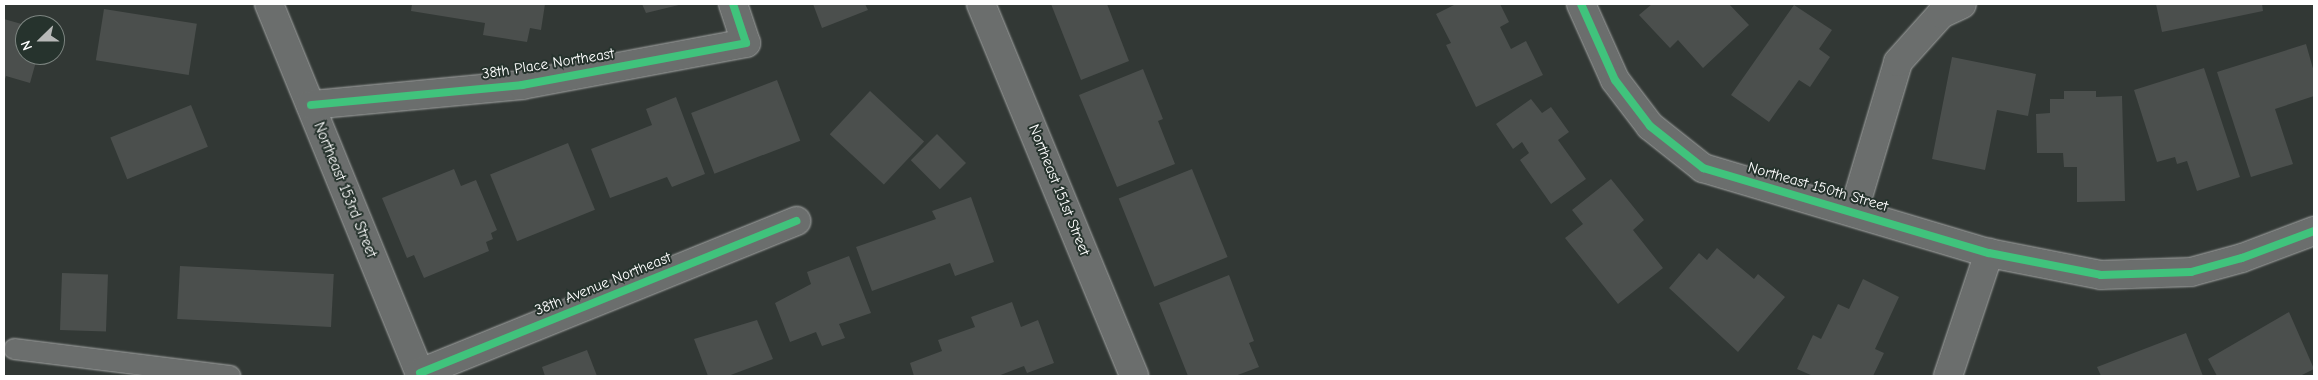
<!DOCTYPE html>
<style>
body{margin:0}
#map{position:relative;width:2318px;height:380px;overflow:hidden;background:#323835;font-family:"Comic Neue",sans-serif}
div>[style]{position:absolute}
[style*='--x']{left:calc(var(--x)*1px);top:calc(var(--y)*1px);width:calc(var(--w)*1px);rotate:calc(var(--a)*1deg)}
.building>*{inset:0;background:#4b4f4d;transform-origin:0 0}
.roads{filter:drop-shadow(0 0 1px #a3a5a4) drop-shadow(0 0 1px #a3a5a4)}
.lane>*{height:20px;margin:-10px;padding:0 10px;transform-origin:10px;border-radius:10px;background:#6b6e6d}
.street>*{height:28px;margin:-14px;padding:0 14px;transform-origin:14px;border-radius:14px;background:#6b6e6d}
.cycleway>*{height:8px;margin:-4px;padding:0 4px;transform-origin:4px;border-radius:4px;background:#40c37c}
span{translate:-50% -50%;white-space:nowrap;text-align:center;line-height:1.15;-webkit-text-stroke:4px #26332d;paint-order:stroke}
.street-label{font-size:15px;color:#fff}
.frame{position:absolute;inset:0;border:5px solid #fff;pointer-events:none}
.north{position:absolute;left:15px;top:15px;width:50px;height:50px;box-sizing:border-box;background:#26332d;border:1px solid #7d8581;border-radius:50%;rotate:248deg;font-size:14px;font-weight:700;line-height:20px;text-align:center;color:#fff}
.north::after{content:'';display:block;margin:auto;width:18px;height:22px;background:#b7b9b8;clip-path:polygon(50% 0,100% 100%,50% 72%,0 100%)}
</style>
<div id="map">
<div class="building">
<div style="clip-path:polygon(412px 4px,545px 4px,541px 30px,530px 28px,527px 42px,483px 35px,485px 23px,411px 11px)"></div>
<div style="clip-path:polygon(642px 4px,683px 4px,646px 13px)"></div>
<div style="clip-path:polygon(813px 4px,865px 4px,868px 10px,822px 28px)"></div>
<div style="clip-path:polygon(1051px 4px,1107px 4px,1129px 61px,1081px 80px)"></div>
<div style="clip-path:polygon(1456px 4px,1500px 4px,1509px 22px,1500px 27px,1511px 49px,1526px 41px,1543px 75px,1476px 107px,1446px 45px,1451px 43px,1436px 14px)"></div>
<div style="clip-path:polygon(1652px 4px,1729px 4px,1749px 25px,1703px 68px,1678px 40px,1670px 48px,1639px 15px)"></div>
<div style="clip-path:polygon(2156px 4px,2262px 4px,2263px 11px,2162px 32px)"></div>
<div style="clip-path:polygon(1794px 5px,1832px 30px,1819px 49px,1830px 57px,1810px 87px,1799px 80px,1769px 122px,1731px 95px)"></div>
<div style="left:104px;top:9px;width:94px;height:52px;rotate:9deg"></div>
<div style="clip-path:polygon(4px 19px,25px 25px,19px 53px,37px 58px,30px 83px,6px 76px,4px 82px)"></div>
<div style="clip-path:polygon(2306px 44px,2314px 72px,2314px 96px,2275px 109px,2293px 164px,2251px 177px,2217px 72px)"></div>
<div style="clip-path:polygon(1952px 57px,2036px 74px,2028px 116px,1997px 110px,1985px 170px,1932px 159px)"></div>
<div style="clip-path:polygon(2204px 68px,2240px 177px,2197px 191px,2187px 161px,2177px 164px,2175px 157px,2157px 162px,2134px 90px)"></div>
<div style="clip-path:polygon(1143px 69px,1163px 119px,1158px 121px,1175px 164px,1117px 187px,1079px 95px)"></div>
<div style="left:777px;top:80px;width:65px;height:92px;rotate:69deg"></div>
<div style="left:870px;top:91px;width:74px;height:59px;rotate:43deg"></div>
<div style="clip-path:polygon(2064px 91px,2096px 91px,2096px 97px,2122px 96px,2125px 201px,2077px 202px,2077px 167px,2064px 167px,2063px 153px,2037px 153px,2036px 114px,2050px 113px,2050px 99px,2064px 99px)"></div>
<div style="clip-path:polygon(676px 97px,705px 174px,672px 187px,667px 177px,610px 198px,591px 149px,652px 125px,646px 109px)"></div>
<div style="clip-path:polygon(1531px 99px,1542px 113px,1551px 107px,1569px 132px,1558px 140px,1586px 179px,1551px 204px,1520px 160px,1529px 153px,1522px 142px,1513px 149px,1496px 124px)"></div>
<div style="left:191px;top:105px;width:45px;height:87px;rotate:68deg"></div>
<div style="left:937px;top:134px;width:41px;height:37px;rotate:45deg"></div>
<div style="left:568px;top:143px;width:72px;height:84px;rotate:68deg"></div>
<div style="clip-path:polygon(454px 169px,461px 186px,476px 180px,497px 230px,491px 233px,493px 239px,486px 242px,489px 251px,424px 278px,414px 255px,407px 258px,382px 198px)"></div>
<div style="left:1192px;top:169px;width:95px;height:79px;rotate:68deg"></div>
<div style="clip-path:polygon(1611px 179px,1644px 220px,1633px 230px,1663px 268px,1618px 304px,1565px 238px,1583px 224px,1572px 210px)"></div>
<div style="clip-path:polygon(971px 197px,994px 262px,955px 276px,950px 263px,872px 291px,856px 247px,936px 219px,932px 211px)"></div>
<div style="clip-path:polygon(1717px 248px,1754px 279px,1758px 274px,1785px 297px,1738px 352px,1669px 288px,1699px 253px,1707px 260px)"></div>
<div style="clip-path:polygon(849px 256px,871px 313px,839px 324px,845px 338px,822px 346px,816px 332px,790px 342px,775px 303px,811px 284px,807px 272px)"></div>
<div style="left:180px;top:266px;width:154px;height:53px;rotate:3deg"></div>
<div style="left:62px;top:273px;width:46px;height:57px;rotate:2deg"></div>
<div style="clip-path:polygon(1229px 275px,1254px 341px,1249px 343px,1259px 367px,1235px 376px,1188px 376px,1159px 303px)"></div>
<div style="clip-path:polygon(1863px 279px,1899px 297px,1875px 349px,1884px 353px,1873px 376px,1813px 376px,1797px 369px,1813px 335px,1821px 339px,1838px 304px,1849px 309px)"></div>
<div style="clip-path:polygon(1012px 302px,1021px 327px,1038px 320px,1054px 363px,1027px 373px,1024px 366px,998px 376px,914px 376px,910px 363px,942px 351px,938px 340px,975px 327px,971px 317px)"></div>
<div style="clip-path:polygon(2289px 312px,2314px 369px,2300px 376px,2217px 376px,2208px 359px)"></div>
<div style="clip-path:polygon(757px 320px,773px 359px,728px 376px,708px 376px,694px 339px)"></div>
<div style="clip-path:polygon(2186px 333px,2203px 376px,2101px 376px,2097px 367px)"></div>
<div style="clip-path:polygon(587px 350px,597px 376px,545px 376px,542px 367px)"></div>
</div>
<div class="roads">
<div class="lane">
<div style="--x:14;--y:349;--w:218;--a:7.1"></div>
</div>
<div class="street">
<div style="--x:269;--y:4;--w:402;--a:67.8"></div>
<div style="--x:981;--y:4;--w:402;--a:67.6"></div>
<div style="--x:1581;--y:4;--w:83;--a:65.9"></div>
<div style="--x:1615;--y:80;--w:58;--a:52.7"></div>
<div style="--x:1650;--y:126;--w:68;--a:38.4"></div>
<div style="--x:1703;--y:168;--w:298;--a:16.6"></div>
<div style="--x:1989;--y:253;--w:114;--a:11.1"></div>
<div style="--x:2101;--y:275;--w:90;--a:-1.9"></div>
<div style="--x:2191;--y:272;--w:53;--a:-15.4"></div>
<div style="--x:2242;--y:258;--w:77;--a:-20.6"></div>
<div style="--x:311;--y:105;--w:212;--a:-5.4"></div>
<div style="--x:522;--y:85;--w:228;--a:-10.6"></div>
<div style="--x:746;--y:43;--w:41;--a:-108.4"></div>
<div style="--x:1854;--y:210;--w:154;--a:-73.4"></div>
<div style="--x:1898;--y:62;--w:64;--a:-48.1"></div>
<div style="--x:1941;--y:14;--w:23;--a:-25"></div>
<div style="--x:420;--y:373;--w:406;--a:-22"></div>
<div style="--x:1948;--y:376;--w:130;--a:-71.6"></div>
</div>
</div>
<div class="cycleway">
<div style="--x:1581;--y:4;--w:83;--a:65.9"></div>
<div style="--x:1615;--y:80;--w:58;--a:52.7"></div>
<div style="--x:1650;--y:126;--w:68;--a:38.4"></div>
<div style="--x:1703;--y:168;--w:298;--a:16.6"></div>
<div style="--x:1989;--y:253;--w:114;--a:11.1"></div>
<div style="--x:2101;--y:275;--w:90;--a:-1.9"></div>
<div style="--x:2191;--y:272;--w:53;--a:-15.4"></div>
<div style="--x:2242;--y:258;--w:77;--a:-20.6"></div>
<div style="--x:311;--y:105;--w:212;--a:-5.4"></div>
<div style="--x:522;--y:85;--w:228;--a:-10.6"></div>
<div style="--x:746;--y:43;--w:41;--a:-108.4"></div>
<div style="--x:420;--y:373;--w:406;--a:-22"></div>
</div>
<div class="street-label">
<span style="left:548px;top:64px;rotate:-9deg">38th Place Northeast</span>
<span style="left:1818px;top:187px;rotate:16deg">Northeast 150th Street</span>
<span style="left:345px;top:190px;rotate:68deg">Northeast 153rd Street</span>
<span style="left:1059px;top:190px;rotate:68deg">Northeast 151st Street</span>
<span style="left:603px;top:284px;rotate:-22deg">38th Avenue Northeast</span>
</div>
<div class="frame"></div>
<div class="north">N</div>
</div>
